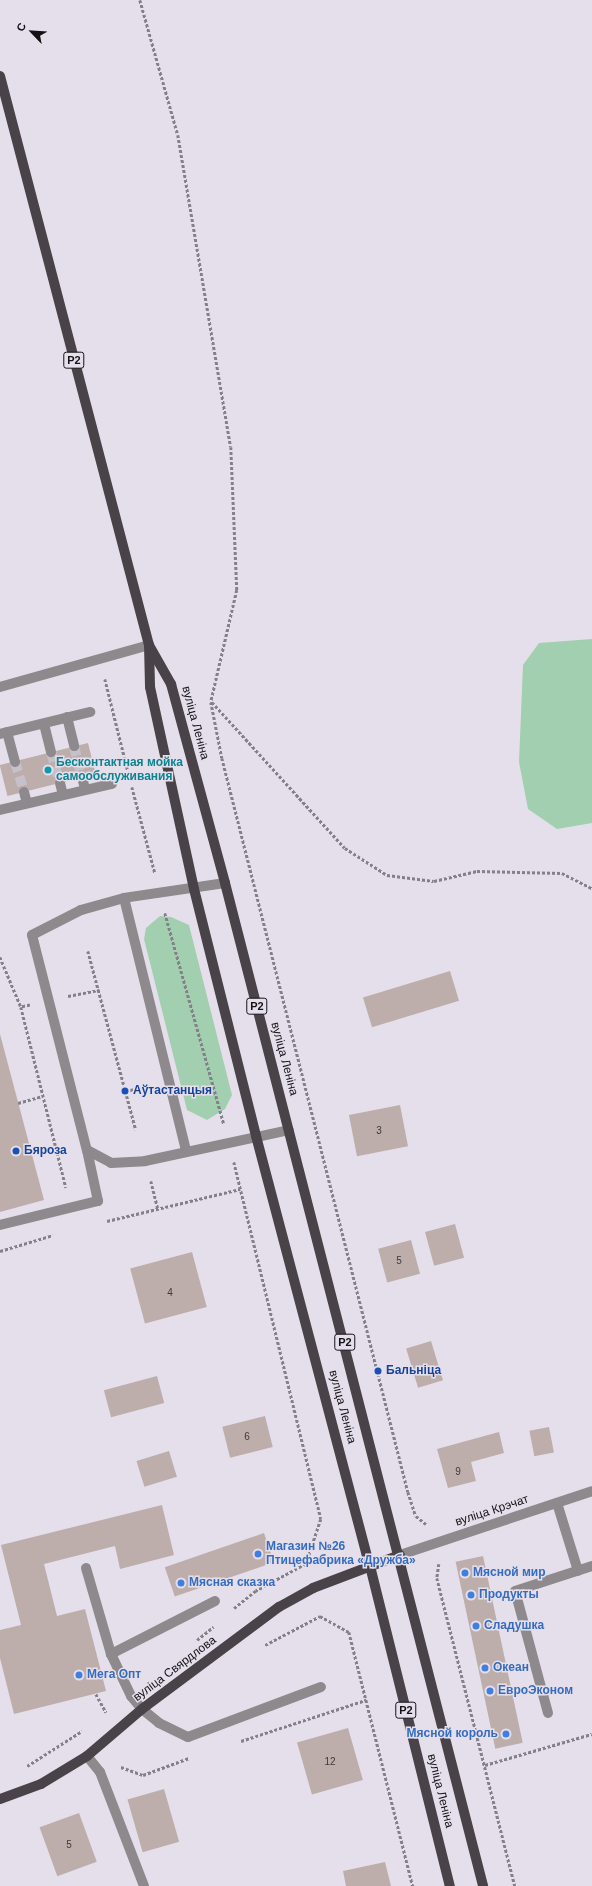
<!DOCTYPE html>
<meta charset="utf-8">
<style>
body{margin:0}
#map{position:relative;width:592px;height:1886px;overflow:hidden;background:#e5dfeb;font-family:Helvetica,sans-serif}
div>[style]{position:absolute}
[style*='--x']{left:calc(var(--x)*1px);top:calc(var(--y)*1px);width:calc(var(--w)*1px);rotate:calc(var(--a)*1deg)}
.green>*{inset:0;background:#a2cfb0}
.building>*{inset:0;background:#bdaeac;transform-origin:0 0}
.minor-tunnel>*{height:10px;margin-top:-5px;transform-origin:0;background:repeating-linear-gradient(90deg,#c6c0cb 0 10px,transparent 0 15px)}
.path>*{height:2.5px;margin-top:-1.25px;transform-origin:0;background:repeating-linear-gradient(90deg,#848088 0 3px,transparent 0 5px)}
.minor>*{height:10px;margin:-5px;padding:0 5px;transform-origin:5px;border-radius:5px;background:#8d898d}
.major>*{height:10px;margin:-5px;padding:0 5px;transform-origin:5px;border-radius:5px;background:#494249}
.dots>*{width:11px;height:11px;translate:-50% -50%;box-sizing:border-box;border:2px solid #e5dfeb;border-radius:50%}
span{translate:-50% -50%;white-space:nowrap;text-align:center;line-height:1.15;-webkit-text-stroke:3px #e5dfeb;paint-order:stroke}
.number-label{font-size:10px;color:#3e393c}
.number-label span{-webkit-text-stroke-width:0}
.shield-label span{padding:1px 3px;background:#e5dfeb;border:1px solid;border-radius:3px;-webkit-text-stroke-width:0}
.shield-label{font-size:11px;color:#141216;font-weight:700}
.street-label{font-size:12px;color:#141216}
.culture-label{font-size:12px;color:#0d838f;font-weight:700}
.left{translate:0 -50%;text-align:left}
.transit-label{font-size:12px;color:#164399;font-weight:700}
.shop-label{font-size:12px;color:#366cbe;font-weight:700}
.right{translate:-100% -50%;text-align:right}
.north{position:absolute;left:12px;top:12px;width:40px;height:40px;-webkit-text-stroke:3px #e5dfeb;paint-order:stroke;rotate:295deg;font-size:11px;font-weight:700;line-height:16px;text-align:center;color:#141216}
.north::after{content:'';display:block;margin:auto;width:14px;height:18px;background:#141216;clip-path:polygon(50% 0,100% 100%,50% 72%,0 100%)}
</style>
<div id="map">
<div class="green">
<div style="clip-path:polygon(592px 639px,592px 823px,557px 829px,528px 809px,519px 762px,523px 665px,539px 643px)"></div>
<div style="clip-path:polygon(160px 916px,171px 917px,189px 925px,232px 1095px,225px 1109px,207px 1120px,187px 1110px,144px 939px,146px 928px)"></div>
</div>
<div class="building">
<div style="left:88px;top:743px;width:32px;height:91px;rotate:76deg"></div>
<div style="left:450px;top:971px;width:31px;height:91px;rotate:73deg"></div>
<div style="clip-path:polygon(0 1034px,44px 1200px,0 1212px)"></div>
<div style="left:400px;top:1105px;width:42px;height:52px;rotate:79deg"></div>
<div style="left:455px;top:1224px;width:35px;height:31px;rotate:75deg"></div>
<div style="left:411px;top:1240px;width:35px;height:34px;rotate:75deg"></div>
<div style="left:192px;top:1252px;width:57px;height:64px;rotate:75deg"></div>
<div style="left:431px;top:1341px;width:41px;height:26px;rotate:73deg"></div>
<div style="left:157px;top:1376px;width:28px;height:55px;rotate:75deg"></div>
<div style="left:265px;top:1416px;width:32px;height:44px;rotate:76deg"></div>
<div style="left:549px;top:1427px;width:26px;height:20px;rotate:79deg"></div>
<div style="clip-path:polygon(499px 1432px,504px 1453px,471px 1462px,476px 1481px,448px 1488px,437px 1449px)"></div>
<div style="left:169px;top:1451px;width:27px;height:34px;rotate:73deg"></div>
<div style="clip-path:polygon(162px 1505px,174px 1555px,120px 1569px,115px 1546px,44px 1564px,57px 1616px,85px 1609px,106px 1691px,14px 1714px,0 1658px,0 1630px,21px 1625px,1px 1545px)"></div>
<div style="left:264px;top:1533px;width:31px;height:105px;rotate:71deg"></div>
<div style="left:483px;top:1556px;width:191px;height:28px;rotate:78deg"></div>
<div style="left:348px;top:1728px;width:54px;height:53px;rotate:74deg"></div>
<div style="left:164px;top:1789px;width:55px;height:38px;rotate:74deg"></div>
<div style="left:79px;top:1813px;width:52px;height:42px;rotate:70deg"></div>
<div style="clip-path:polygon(385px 1862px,391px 1886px,346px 1886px,343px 1871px)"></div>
</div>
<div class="minor-tunnel">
<div style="--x:74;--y:746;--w:32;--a:76"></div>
<div style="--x:51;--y:752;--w:32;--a:74"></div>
<div style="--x:15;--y:762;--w:31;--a:73"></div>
</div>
<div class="path">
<div style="--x:140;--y:0;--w:140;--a:74.3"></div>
<div style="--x:178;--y:135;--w:316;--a:80.4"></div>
<div style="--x:231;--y:447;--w:143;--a:87.6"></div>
<div style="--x:237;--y:590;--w:115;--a:103.1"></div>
<div style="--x:211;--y:702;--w:57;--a:78.9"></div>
<div style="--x:222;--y:758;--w:757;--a:75.78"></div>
<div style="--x:408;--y:1492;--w:25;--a:72"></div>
<div style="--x:416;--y:1516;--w:13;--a:39"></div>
<div style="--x:105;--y:679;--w:95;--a:76"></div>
<div style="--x:212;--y:702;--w:197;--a:47.7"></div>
<div style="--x:345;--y:848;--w:50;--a:32.7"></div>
<div style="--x:387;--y:875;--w:47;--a:7.3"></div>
<div style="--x:434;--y:881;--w:44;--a:-13.1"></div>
<div style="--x:477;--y:871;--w:85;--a:1.3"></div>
<div style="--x:562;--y:873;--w:34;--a:27"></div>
<div style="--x:132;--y:787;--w:89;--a:75"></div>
<div style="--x:165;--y:913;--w:219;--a:74.4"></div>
<div style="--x:88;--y:951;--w:185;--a:75"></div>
<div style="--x:0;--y:957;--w:54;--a:67.2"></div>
<div style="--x:68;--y:996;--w:32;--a:-11"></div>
<div style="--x:30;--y:1005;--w:9;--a:167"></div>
<div style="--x:21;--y:1007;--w:186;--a:76"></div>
<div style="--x:125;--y:1091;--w:25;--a:-11"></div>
<div style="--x:18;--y:1103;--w:26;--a:-16"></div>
<div style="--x:234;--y:1162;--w:367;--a:76.3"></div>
<div style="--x:321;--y:1519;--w:47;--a:108.4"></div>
<div style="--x:306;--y:1564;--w:57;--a:151.6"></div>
<div style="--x:256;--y:1591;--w:28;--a:141"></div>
<div style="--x:151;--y:1181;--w:29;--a:76"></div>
<div style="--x:107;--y:1221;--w:137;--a:-13.5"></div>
<div style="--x:0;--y:1251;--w:55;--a:-16.8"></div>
<div style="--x:439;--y:1564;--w:14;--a:98"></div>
<div style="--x:437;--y:1578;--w:318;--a:75.8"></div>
<div style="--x:197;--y:1640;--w:21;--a:-39"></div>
<div style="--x:265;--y:1645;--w:62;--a:-27.8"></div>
<div style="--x:320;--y:1616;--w:33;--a:29"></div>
<div style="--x:349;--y:1632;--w:262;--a:75.9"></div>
<div style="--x:96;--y:1694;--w:21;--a:61"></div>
<div style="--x:241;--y:1741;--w:132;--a:-18.2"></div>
<div style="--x:485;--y:1765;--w:111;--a:-16.2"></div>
<div style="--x:27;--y:1766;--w:65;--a:-32.5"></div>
<div style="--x:121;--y:1767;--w:23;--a:20"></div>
<div style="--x:143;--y:1775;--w:49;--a:-20.3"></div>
</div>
<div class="minor">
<div style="--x:0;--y:687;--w:155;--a:-15.7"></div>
<div style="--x:67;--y:717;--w:30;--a:76"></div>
<div style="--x:44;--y:724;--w:29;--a:76"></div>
<div style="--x:7;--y:732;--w:31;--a:75"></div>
<div style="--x:0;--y:734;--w:93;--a:-13.7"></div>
<div style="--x:82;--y:777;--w:12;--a:76"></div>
<div style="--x:60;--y:783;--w:12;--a:76"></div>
<div style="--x:24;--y:792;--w:11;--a:75"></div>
<div style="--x:0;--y:810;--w:115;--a:-13.1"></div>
<div style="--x:225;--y:883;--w:102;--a:171.6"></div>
<div style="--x:124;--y:898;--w:45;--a:164.4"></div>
<div style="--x:81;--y:910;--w:55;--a:153"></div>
<div style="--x:32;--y:935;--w:222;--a:75.7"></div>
<div style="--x:87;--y:1150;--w:27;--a:28"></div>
<div style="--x:111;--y:1163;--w:34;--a:-3"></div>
<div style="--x:145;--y:1161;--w:147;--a:-12.1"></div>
<div style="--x:124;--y:898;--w:260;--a:76.2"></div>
<div style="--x:0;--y:1225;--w:101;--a:-13.8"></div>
<div style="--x:98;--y:1201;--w:52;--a:-102.2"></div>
<div style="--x:557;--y:1503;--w:71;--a:72.8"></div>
<div style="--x:400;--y:1555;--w:202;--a:-18.4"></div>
<div style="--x:86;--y:1568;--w:90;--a:73.8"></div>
<div style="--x:215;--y:1601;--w:117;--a:153"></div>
<div style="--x:111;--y:1654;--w:47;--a:64.5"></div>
<div style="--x:131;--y:1696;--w:17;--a:50"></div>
<div style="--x:142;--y:1709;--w:22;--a:39"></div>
<div style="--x:159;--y:1723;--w:32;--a:26"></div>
<div style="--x:188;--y:1737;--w:142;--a:-20.6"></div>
<div style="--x:548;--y:1713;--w:126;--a:-105.1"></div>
<div style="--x:515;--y:1591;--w:81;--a:-18"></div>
<div style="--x:87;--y:1756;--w:21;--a:51"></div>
<div style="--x:100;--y:1772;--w:122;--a:68.9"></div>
</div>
<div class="major">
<div style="--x:0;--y:76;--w:588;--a:75.33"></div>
<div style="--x:149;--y:645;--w:42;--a:88.6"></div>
<div style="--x:150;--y:687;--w:207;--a:77.7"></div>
<div style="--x:194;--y:889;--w:255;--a:75.9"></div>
<div style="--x:256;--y:1136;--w:445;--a:75.2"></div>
<div style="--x:370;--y:1566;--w:330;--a:76"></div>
<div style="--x:150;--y:647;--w:43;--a:60.4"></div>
<div style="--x:171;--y:684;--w:206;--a:74.8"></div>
<div style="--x:225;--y:883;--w:1036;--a:75.57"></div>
<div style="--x:0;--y:1799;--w:44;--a:-20.1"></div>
<div style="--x:41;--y:1784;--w:54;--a:-31.3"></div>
<div style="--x:87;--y:1756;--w:72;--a:-40.5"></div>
<div style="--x:142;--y:1709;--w:171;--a:-36.7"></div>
<div style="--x:279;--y:1607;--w:39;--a:-29"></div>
<div style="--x:313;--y:1588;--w:93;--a:-20.8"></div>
</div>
<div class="dots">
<div style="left:48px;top:770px;background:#0f9aa8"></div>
<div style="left:125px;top:1091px;background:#1a4fb4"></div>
<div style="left:16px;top:1151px;background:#1a4fb4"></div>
<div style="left:378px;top:1371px;background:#1a4fb4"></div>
<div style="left:258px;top:1554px;background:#3f7fe0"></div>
<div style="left:465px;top:1573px;background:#3f7fe0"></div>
<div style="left:181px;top:1583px;background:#3f7fe0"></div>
<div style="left:471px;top:1595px;background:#3f7fe0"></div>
<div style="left:476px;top:1626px;background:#3f7fe0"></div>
<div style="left:485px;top:1668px;background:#3f7fe0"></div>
<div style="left:79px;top:1675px;background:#3f7fe0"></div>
<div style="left:490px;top:1691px;background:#3f7fe0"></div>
<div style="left:506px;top:1734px;background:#3f7fe0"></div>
</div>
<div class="number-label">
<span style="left:379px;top:1131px">3</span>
<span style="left:399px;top:1261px">5</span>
<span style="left:170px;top:1293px">4</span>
<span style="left:247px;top:1437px">6</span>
<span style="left:458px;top:1472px">9</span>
<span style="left:330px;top:1762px">12</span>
<span style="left:69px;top:1845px">5</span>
</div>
<div class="shield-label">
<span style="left:74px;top:360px">Р2</span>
<span style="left:257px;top:1006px">Р2</span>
<span style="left:345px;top:1342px">Р2</span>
<span style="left:406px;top:1710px">Р2</span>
</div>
<div class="street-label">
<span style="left:195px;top:723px;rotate:75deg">вуліца Леніна</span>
<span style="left:284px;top:1059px;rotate:75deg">вуліца Леніна</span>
<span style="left:342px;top:1407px;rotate:75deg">вуліца Леніна</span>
<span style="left:492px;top:1511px;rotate:-18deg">вуліца Крэчат</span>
<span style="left:175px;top:1669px;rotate:-37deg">вуліца Свярдлова</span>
<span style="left:440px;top:1791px;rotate:76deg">вуліца Леніна</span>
</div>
<div class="culture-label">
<span class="left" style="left:56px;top:770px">Бесконтактная мойка<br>самообслуживания</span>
</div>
<div class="transit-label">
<span class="left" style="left:133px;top:1091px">Аўтастанцыя</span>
<span class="left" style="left:24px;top:1151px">Бяроза</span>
<span class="left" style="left:386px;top:1371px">Бальніца</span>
</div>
<div class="shop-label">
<span class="left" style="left:266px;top:1554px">Магазин №26<br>Птицефабрика «Дружба»</span>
<span class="left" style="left:473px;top:1573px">Мясной мир</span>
<span class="left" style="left:189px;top:1583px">Мясная сказка</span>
<span class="left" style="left:479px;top:1595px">Продукты</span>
<span class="left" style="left:484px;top:1626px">Сладушка</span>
<span class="left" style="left:493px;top:1668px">Океан</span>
<span class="left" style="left:87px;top:1675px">Мега Опт</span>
<span class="left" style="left:498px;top:1691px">ЕвроЭконом</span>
<span class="right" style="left:498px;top:1734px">Мясной король</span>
</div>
<div class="north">С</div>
</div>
